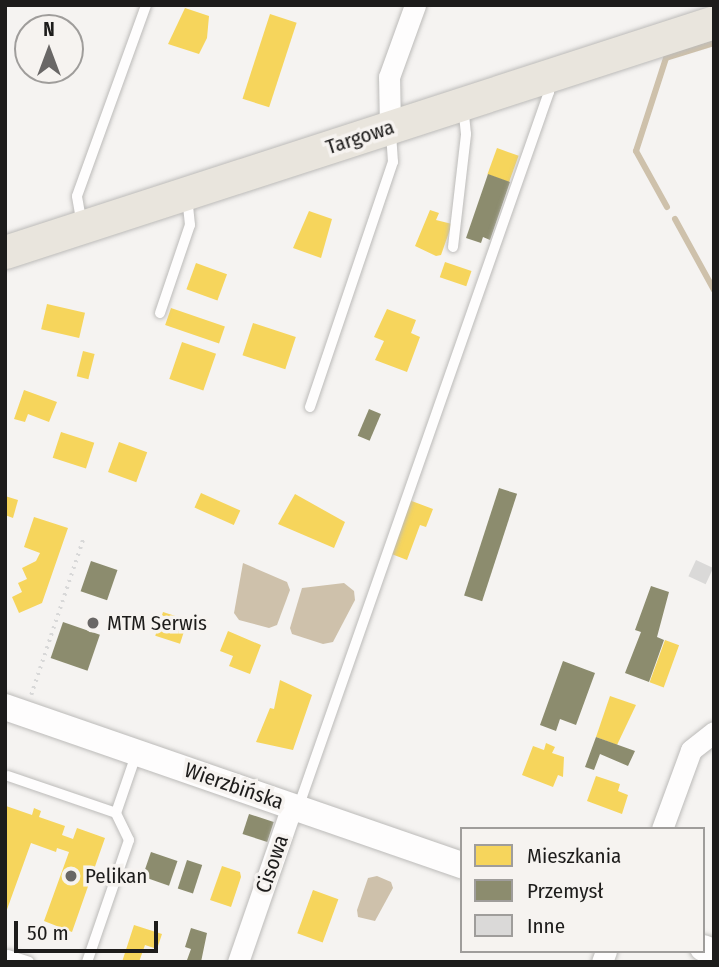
<!DOCTYPE html>
<meta charset="utf-8">
<style>
body{margin:0}
#map{position:relative;width:719px;height:967px;overflow:hidden;background:#f5f3f1;font-family:"Fira Sans Condensed",sans-serif}
div>[style]{position:absolute}
[style*='--x']{left:calc(var(--x)*1px);top:calc(var(--y)*1px);width:calc(var(--w)*1px);rotate:calc(var(--a)*1deg)}
.water>*{inset:0;background:#cec1ab}
.homes>*{inset:0;background:#f6d55c;transform-origin:0 0}
.industry>*{inset:0;background:#8c8c6e;transform-origin:0 0}
.stream>*{height:6px;margin:-3px;padding:0 3px;transform-origin:3px;border-radius:3px;background:#cec1ab}
.building>*{inset:0;background:#dad9d8;transform-origin:0 0}
.path>*{height:3.5px;margin-top:-1.75px;transform-origin:0;background:repeating-linear-gradient(90deg,#d8d8d8 0 2px,transparent 0 7px)}
.roads{filter:drop-shadow(0 0 2px #bcbbb9) drop-shadow(0 0 2px #bcbbb9)}
.service>*{height:10px;margin:-5px;padding:0 5px;transform-origin:5px;border-radius:5px;background:#fefdfd}
.minor>*{height:21px;margin:-10.5px;padding:0 10.5px;transform-origin:10.5px;border-radius:10.5px;background:#fefdfd}
.tertiary>*{height:26px;margin:-13px;padding:0 13px;transform-origin:13px;border-radius:13px;background:#fefdfd}
.primary>*{height:33px;margin:-16.5px;padding:0 16.5px;transform-origin:16.5px;border-radius:16.5px;background:#e9e5dd}
.dots>*{width:19px;height:19px;translate:-50% -50%;box-sizing:border-box;border:4px solid #f6f3f0;border-radius:50%}
span{translate:-50% -50%;white-space:nowrap;text-align:center;line-height:1.15;-webkit-text-stroke:7px #f6f3f0;paint-order:stroke}
.street-label{font-size:21px;color:#1d1c1b}
.poi-label{font-size:21px;color:#1d1c1b}
.left{translate:0 -50%;text-align:left}
.frame{position:absolute;inset:0;border:7px solid #1d1c1b;pointer-events:none}
.legend{position:absolute;left:460px;top:827px;width:245px;height:126px;box-sizing:border-box;background:#f6f3f0;border:2px solid #9f9d9b;margin:0;padding:9px 12px;list-style:none;font-size:21px;color:#1d1c1b}
.legend li{display:flex;align-items:center;gap:14px;height:35px}
.legend b{width:35px;border:2px solid #9f9d9b}
.north{position:absolute;left:14px;top:14px;width:70px;height:70px;box-sizing:border-box;background:#f6f3f0;border:2px solid #9f9d9b;border-radius:50%;rotate:0deg;font-size:19px;font-weight:700;line-height:28px;text-align:center;color:#1d1c1b}
.north::after{content:'';display:block;margin:auto;width:24px;height:32px;background:#696766;clip-path:polygon(50% 0,100% 100%,50% 72%,0 100%)}
.scale{position:absolute;left:14px;top:921px;width:144px;height:32px;box-sizing:border-box;border:4px solid #1d1c1b;border-top:0;padding-left:9px;font-size:21px;line-height:24px;white-space:nowrap;color:#1d1c1b;-webkit-text-stroke:5px #f6f3f0;paint-order:stroke}
</style>
<div id="map">
<div class="water">
<div style="clip-path:polygon(243px 563px,287px 582px,290px 590px,277px 625px,269px 628px,239px 620px,234px 613px)"></div>
<div style="clip-path:polygon(344px 583px,354px 591px,355px 600px,333px 642px,323px 644px,292px 634px,290px 628px,302px 588px)"></div>
<div style="clip-path:polygon(377px 876px,391px 882px,393px 888px,375px 921px,358px 917px,357px 910px,368px 878px)"></div>
</div>
<div class="homes">
<div style="clip-path:polygon(185px 8px,209px 16px,207px 38px,199px 54px,168px 44px)"></div>
<div style="left:270px;top:14px;width:28px;height:89px;rotate:18deg"></div>
<div style="left:497px;top:148px;width:23px;height:28px;rotate:20deg"></div>
<div style="clip-path:polygon(430px 210px,439px 213px,436px 220px,452px 224px,441px 255px,436px 256px,415px 246px)"></div>
<div style="clip-path:polygon(309px 211px,332px 219px,321px 258px,293px 248px)"></div>
<div style="left:445px;top:262px;width:28px;height:16px;rotate:19deg"></div>
<div style="left:196px;top:263px;width:33px;height:28px;rotate:20deg"></div>
<div style="left:47px;top:304px;width:39px;height:26px;rotate:13deg"></div>
<div style="left:171px;top:308px;width:57px;height:18px;rotate:19deg"></div>
<div style="clip-path:polygon(387px 309px,416px 320px,411px 333px,420px 337px,407px 372px,375px 360px,384px 341px,374px 337px)"></div>
<div style="left:253px;top:323px;width:45px;height:34px;rotate:18deg"></div>
<div style="left:182px;top:342px;width:36px;height:39px;rotate:19deg"></div>
<div style="left:83px;top:351px;width:12px;height:26px;rotate:14deg"></div>
<div style="clip-path:polygon(24px 390px,57px 402px,49px 422px,28px 414px,25px 422px,14px 419px)"></div>
<div style="left:61px;top:432px;width:35px;height:27px;rotate:18deg"></div>
<div style="left:119px;top:442px;width:30px;height:32px;rotate:20deg"></div>
<div style="left:201px;top:493px;width:43px;height:16px;rotate:24deg"></div>
<div style="clip-path:polygon(295px 494px,345px 522px,334px 548px,278px 524px)"></div>
<div style="clip-path:polygon(5px 496px,18px 500px,13px 518px,5px 515px)"></div>
<div style="clip-path:polygon(409px 500px,433px 509px,426px 527px,420px 525px,407px 560px,389px 553px)"></div>
<div style="clip-path:polygon(34px 517px,68px 528px,42px 603px,19px 613px,12px 597px,22px 592px,18px 583px,27px 579px,22px 568px,36px 561px,40px 553px,24px 547px)"></div>
<div style="left:163px;top:612px;width:26px;height:25px;rotate:18deg"></div>
<div style="clip-path:polygon(228px 631px,261px 645px,250px 674px,229px 666px,233px 656px,220px 651px)"></div>
<div style="left:665px;top:640px;width:15px;height:45px;rotate:20deg"></div>
<div style="clip-path:polygon(280px 680px,312px 695px,293px 750px,256px 742px,270px 708px,274px 709px)"></div>
<div style="clip-path:polygon(610px 696px,636px 705px,617px 745px,596px 737px)"></div>
<div style="clip-path:polygon(546px 743px,555px 747px,552px 753px,564px 757px,563px 777px,558px 775px,553px 787px,522px 775px,533px 746px,544px 750px)"></div>
<div style="clip-path:polygon(596px 776px,620px 784px,618px 791px,628px 795px,622px 814px,587px 801px)"></div>
<div style="clip-path:polygon(6px 806px,32px 815px,34px 808px,41px 811px,39px 817px,65px 826px,62px 835px,73px 839px,77px 828px,105px 838px,72px 932px,44px 921px,69px 852px,57px 848px,56px 852px,31px 843px,5px 915px)"></div>
<div style="clip-path:polygon(222px 866px,240px 872px,241px 877px,231px 907px,210px 900px)"></div>
<div style="left:313px;top:890px;width:27px;height:46px;rotate:20deg"></div>
<div style="clip-path:polygon(134px 925px,162px 934px,157px 949px,145px 945px,139px 962px,122px 962px)"></div>
</div>
<div class="industry">
<div style="clip-path:polygon(488px 174px,510px 182px,490px 240px,483px 237px,481px 243px,466px 238px)"></div>
<div style="left:369px;top:409px;width:13px;height:29px;rotate:23deg"></div>
<div style="left:499px;top:488px;width:19px;height:113px;rotate:18deg"></div>
<div style="left:91px;top:561px;width:28px;height:32px;rotate:19deg"></div>
<div style="clip-path:polygon(651px 586px,669px 592px,657px 637px,664px 640px,649px 682px,625px 673px,641px 632px,635px 630px)"></div>
<div style="left:63px;top:622px;width:39px;height:38px;rotate:19deg"></div>
<div style="clip-path:polygon(563px 661px,595px 673px,576px 725px,560px 719px,556px 731px,540px 725px)"></div>
<div style="clip-path:polygon(596px 737px,635px 751px,628px 766px,600px 754px,594px 770px,585px 767px)"></div>
<div style="left:249px;top:814px;width:26px;height:21px;rotate:18deg"></div>
<div style="left:151px;top:852px;width:28px;height:26px;rotate:19deg"></div>
<div style="left:187px;top:860px;width:16px;height:30px;rotate:18deg"></div>
<div style="clip-path:polygon(191px 928px,207px 933px,201px 962px,187px 960px,191px 949px,185px 947px)"></div>
</div>
<div class="stream">
<div style="--x:667;--y:207;--w:64;--a:-119"></div>
<div style="--x:636;--y:151;--w:98;--a:-72.1"></div>
<div style="--x:666;--y:58;--w:50;--a:-17.4"></div>
<div style="--x:675;--y:219;--w:81;--a:61.2"></div>
</div>
<div class="building">
<div style="left:696px;top:560px;width:19px;height:18px;rotate:25deg"></div>
</div>
<div class="path">
<div style="--x:31;--y:695;--w:167;--a:-71.5"></div>
</div>
<div class="roads">
<div class="service">
<div style="--x:82;--y:225;--w:29;--a:-100"></div>
<div style="--x:77;--y:196;--w:203;--a:-70.1"></div>
<div style="--x:453;--y:247;--w:114;--a:-83.4"></div>
<div style="--x:466;--y:134;--w:28;--a:-96"></div>
<div style="--x:160;--y:313;--w:93;--a:-71.2"></div>
<div style="--x:190;--y:225;--w:29;--a:-96"></div>
<div style="--x:310;--y:407;--w:259;--a:-71.3"></div>
<div style="--x:393;--y:162;--w:32;--a:-94"></div>
<div style="--x:8;--y:776;--w:114;--a:18.9"></div>
<div style="--x:298;--y:808;--w:759;--a:-70.68"></div>
<div style="--x:549;--y:92;--w:11;--a:-90"></div>
<div style="--x:8;--y:955;--w:22;--a:18"></div>
<div style="--x:87;--y:962;--w:129;--a:-71"></div>
<div style="--x:129;--y:840;--w:30;--a:-116"></div>
<div style="--x:116;--y:813;--w:65;--a:-71"></div>
</div>
<div class="minor">
<div style="--x:390;--y:127;--w:50;--a:-91.1"></div>
<div style="--x:389;--y:77;--w:77;--a:-70.1"></div>
<div style="--x:662;--y:829;--w:84;--a:-69.8"></div>
<div style="--x:691;--y:750;--w:29;--a:-38"></div>
<div style="--x:238;--y:962;--w:165;--a:-70.9"></div>
<div style="--x:602;--y:962;--w:12;--a:-70"></div>
</div>
<div class="tertiary">
<div style="--x:5;--y:707;--w:484;--a:19.1"></div>
<div style="--x:703;--y:948;--w:12;--a:20"></div>
</div>
<div class="primary">
<div style="--x:5;--y:252;--w:745;--a:-17.97"></div>
</div>
</div>
<div class="dots">
<div style="left:93px;top:623px;background:#696766"></div>
<div style="left:71px;top:876px;background:#696766"></div>
</div>
<div class="street-label">
<span style="left:360px;top:137px;rotate:-18deg">Targowa</span>
<span style="left:234px;top:786px;rotate:19deg">Wierzbińska</span>
<span style="left:272px;top:864px;rotate:-71deg">Cisowa</span>
</div>
<div class="poi-label">
<span class="left" style="left:107px;top:623px">MTM Serwis</span>
<span class="left" style="left:85px;top:876px">Pelikan</span>
</div>
<div class="frame"></div>
<ul class="legend">
<li><b style="height:19px;background:#f6d55c"></b>Mieszkania</li>
<li><b style="height:19px;background:#8c8c6e"></b>Przemysł</li>
<li><b style="height:19px;background:#dad9d8"></b>Inne</li>
</ul>
<div class="north">N</div>
<div class="scale">50 m</div>
</div>
